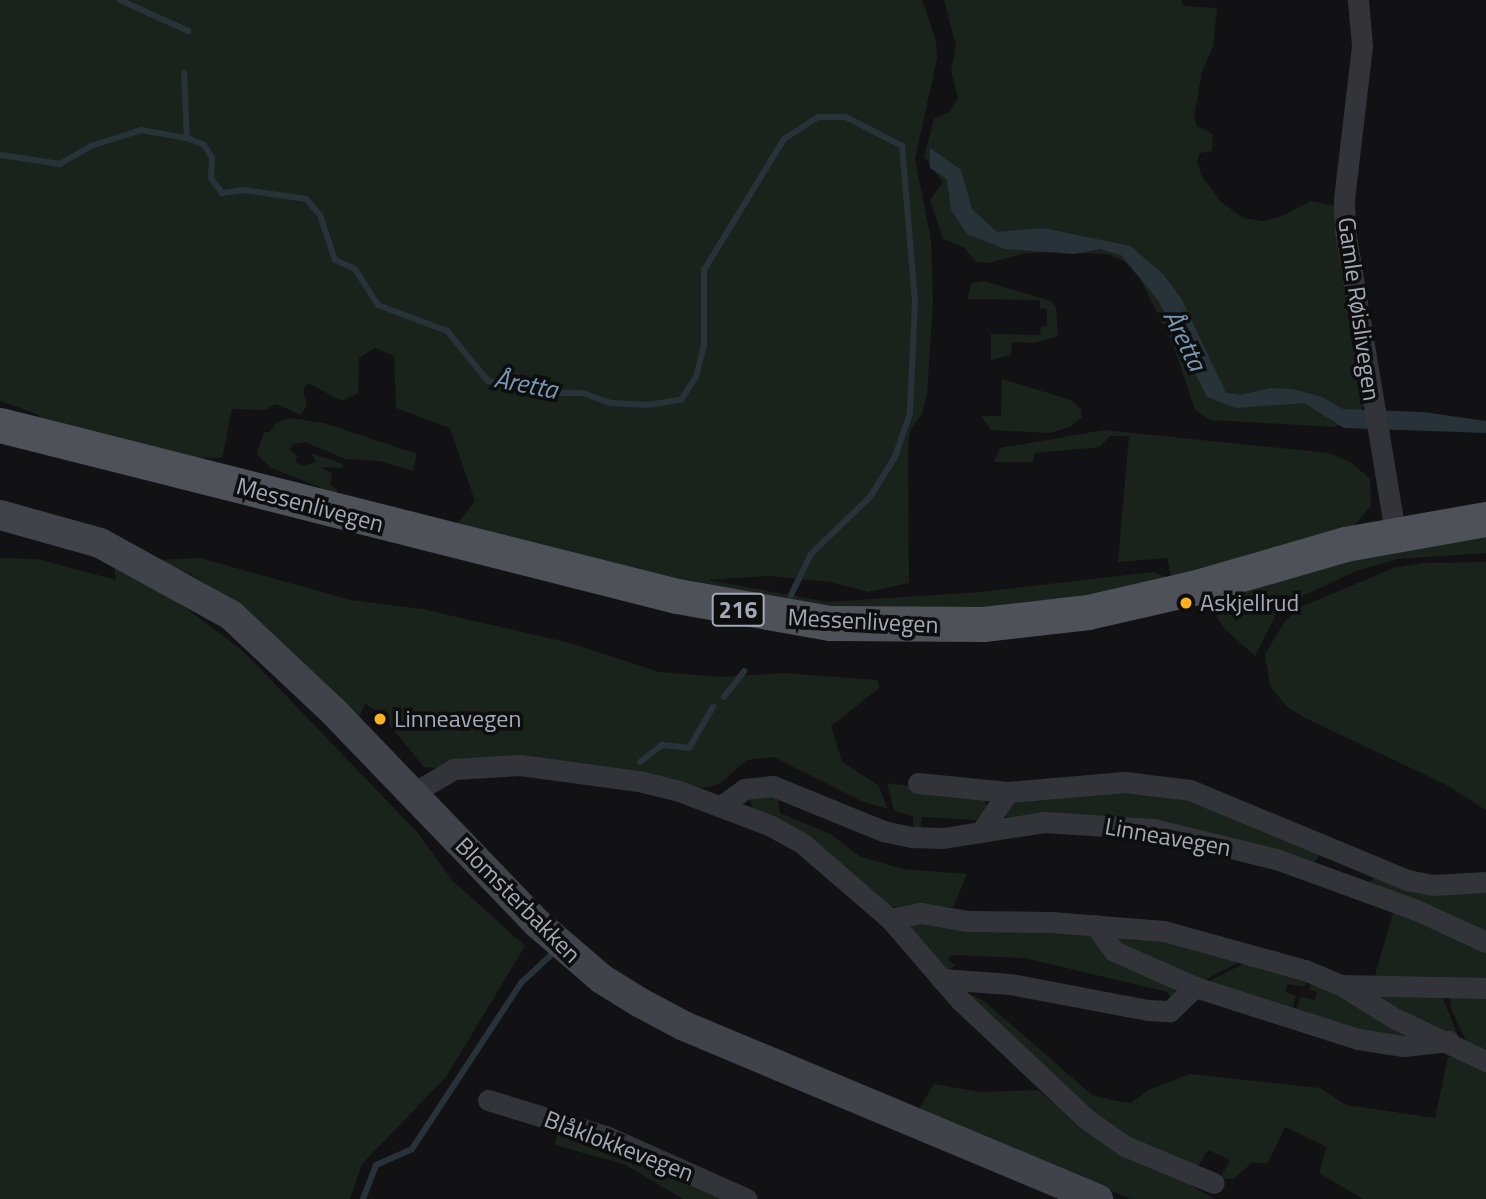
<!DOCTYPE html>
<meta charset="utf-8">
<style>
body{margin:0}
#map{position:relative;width:1486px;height:1199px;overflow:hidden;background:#121214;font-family:"Titillium Web",sans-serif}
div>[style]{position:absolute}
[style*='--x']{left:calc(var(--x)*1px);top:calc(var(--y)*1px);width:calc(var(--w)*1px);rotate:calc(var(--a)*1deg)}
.green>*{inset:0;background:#1a231b}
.water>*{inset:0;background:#283239}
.stream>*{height:6px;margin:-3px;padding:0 3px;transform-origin:3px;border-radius:3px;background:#283239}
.street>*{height:21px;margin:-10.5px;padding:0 10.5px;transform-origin:10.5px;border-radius:10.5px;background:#33343a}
.secondary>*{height:30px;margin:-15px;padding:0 15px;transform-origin:15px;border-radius:15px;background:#41434a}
.primary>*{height:35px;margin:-17.5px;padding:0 17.5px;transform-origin:17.5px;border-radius:17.5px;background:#4f5159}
.dots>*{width:19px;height:19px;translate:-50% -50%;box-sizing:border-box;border:4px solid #0e0e0f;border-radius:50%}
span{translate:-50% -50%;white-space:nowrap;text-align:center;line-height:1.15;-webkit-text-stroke:7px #0e0e0f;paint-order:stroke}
.shield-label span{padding:2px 5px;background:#0e0e0f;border:2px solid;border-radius:5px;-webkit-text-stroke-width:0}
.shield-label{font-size:23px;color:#a3a9b6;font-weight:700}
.street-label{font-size:24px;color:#a3a9b6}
.poi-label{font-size:24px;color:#a3a9b6}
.left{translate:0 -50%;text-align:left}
.water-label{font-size:26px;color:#7698b5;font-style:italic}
</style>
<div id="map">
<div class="green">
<div style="clip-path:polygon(0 0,922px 0,936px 41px,937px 58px,915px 159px,931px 240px,933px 299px,927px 394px,922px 414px,910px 430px,908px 447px,909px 583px,868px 592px,831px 582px,769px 576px,708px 580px,828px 602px,980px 592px,1154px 572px,1172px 580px,1167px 558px,1118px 562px,1129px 436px,1110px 436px,1100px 447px,1035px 453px,1033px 462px,994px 462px,1000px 448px,1104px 430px,1329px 453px,1352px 463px,1370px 479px,1371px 506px,1351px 529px,1236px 563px,1105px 598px,1029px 609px,888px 615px,760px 603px,467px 530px,457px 524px,475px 501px,450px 428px,396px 408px,394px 356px,375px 348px,359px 358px,358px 393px,342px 401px,308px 383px,303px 391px,307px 405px,301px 415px,276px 404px,264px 410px,232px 409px,222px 458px,171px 457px,44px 422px,37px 414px,0 401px)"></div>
<div style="clip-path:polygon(944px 0,1181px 0,1183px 6px,1217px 8px,1213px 46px,1202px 72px,1194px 116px,1197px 126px,1213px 134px,1212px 151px,1200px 153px,1197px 161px,1201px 175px,1221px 202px,1243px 218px,1263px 221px,1280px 217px,1311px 201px,1335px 206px,1366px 401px,1360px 412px,1334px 427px,1211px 420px,1195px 410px,1174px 347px,1139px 277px,1125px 262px,1108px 254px,1058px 252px,1027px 253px,988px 263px,977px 262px,963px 247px,943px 239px,930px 200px,943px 182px,924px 157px,934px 119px,950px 112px,958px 97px,951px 71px,956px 46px)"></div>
<div style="clip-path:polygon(984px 281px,1051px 301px,1056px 308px,1058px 336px,1035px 343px,1012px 342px,1011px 355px,991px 360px,991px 334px,1040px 335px,1041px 327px,1047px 326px,1047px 309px,1040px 308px,1040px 300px,967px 299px,972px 283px)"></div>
<div style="clip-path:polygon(1002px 379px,1071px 400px,1081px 409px,1082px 417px,1070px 427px,1049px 433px,991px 430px,981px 416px,1001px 416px)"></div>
<div style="clip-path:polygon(291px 418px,324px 423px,417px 454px,413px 471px,380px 461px,346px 459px,305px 442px,293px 444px,290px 450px,297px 456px,295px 462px,304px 466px,316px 462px,311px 453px,343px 464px,342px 468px,320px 467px,332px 473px,330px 484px,337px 490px,336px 497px,327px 499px,320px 487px,271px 468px,257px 454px,264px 432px,270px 432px,276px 423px)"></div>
<div style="clip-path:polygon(1486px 534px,1486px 553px,1397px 559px,1356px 571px,1290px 602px,1277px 613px,1255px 656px,1225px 629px,1213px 611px,1220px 600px,1321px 567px)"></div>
<div style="clip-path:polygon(0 558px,37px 559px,116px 580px,114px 566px,175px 600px,244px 652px,417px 832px,452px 880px,525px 946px,446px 1077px,362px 1164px,350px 1199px,0 1199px)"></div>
<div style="clip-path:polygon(200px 558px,350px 600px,422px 609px,570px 643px,659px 672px,724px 677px,783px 673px,877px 680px,879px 688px,831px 726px,842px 762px,878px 785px,888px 809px,861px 801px,774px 757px,747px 760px,719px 784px,702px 788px,424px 767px,379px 712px,365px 704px,360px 716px,322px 689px,245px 609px,194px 576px,158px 560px)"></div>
<div style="clip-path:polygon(1486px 562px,1486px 810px,1445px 784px,1307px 719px,1287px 707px,1270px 686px,1265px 654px,1285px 621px,1303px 606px,1394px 568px,1423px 563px)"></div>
<div style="clip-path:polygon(887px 783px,982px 796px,988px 807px,978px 820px,922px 817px,920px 831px,913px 829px,913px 816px,894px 811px)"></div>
<div style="clip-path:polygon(1092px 789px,1192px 796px,1323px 850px,1312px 866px,1234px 842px,1003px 817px,1014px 798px)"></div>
<div style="clip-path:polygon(757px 794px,778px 796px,780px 813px,832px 835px,859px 856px,902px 869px,967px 874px,953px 907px,888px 907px,753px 809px,749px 799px)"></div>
<div style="clip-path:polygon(1374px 877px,1486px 889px,1486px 934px,1370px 884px)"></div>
<div style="clip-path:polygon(1395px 906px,1486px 947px,1486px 985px,1373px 982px)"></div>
<div style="clip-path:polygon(925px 920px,1088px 931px,1179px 993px,1171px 1000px,1168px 992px,1024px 958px,952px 955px,948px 960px,955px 965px,949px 970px,902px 927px)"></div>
<div style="clip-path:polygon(1115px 934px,1137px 941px,1145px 936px,1245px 959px,1201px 982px,1134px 955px,1110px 935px)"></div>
<div style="clip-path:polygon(1251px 960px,1308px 978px,1304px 987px,1287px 984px,1285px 992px,1296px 996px,1292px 1011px,1203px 984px)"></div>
<div style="clip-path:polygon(1313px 980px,1419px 1034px,1396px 1041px,1296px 1012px,1300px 997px,1315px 1000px,1317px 992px,1309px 990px)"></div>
<div style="clip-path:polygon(964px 991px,984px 1001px,1092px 1095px,1116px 1101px,1131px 1103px,1149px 1090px,1190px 1074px,1320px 1088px,1346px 1105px,1435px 1118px,1448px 1057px,1466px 1056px,1486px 1066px,1486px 1199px,1363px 1199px,1319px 1173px,1327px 1147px,1285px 1127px,1267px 1164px,1253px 1162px,1233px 1179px,1220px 1178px,1230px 1160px,1208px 1150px,1195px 1171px,1109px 1131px)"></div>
<div style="clip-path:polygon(1368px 993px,1442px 996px,1460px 1041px)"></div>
<div style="clip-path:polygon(1450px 995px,1486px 996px,1486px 1048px,1474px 1049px,1467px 1043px,1451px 1008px)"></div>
<div style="clip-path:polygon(934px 1084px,981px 1092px,1038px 1090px,1076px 1121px,1215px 1199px,1131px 1199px,919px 1109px)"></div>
<div style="clip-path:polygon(559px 1126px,717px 1197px,718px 1199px,683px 1199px,626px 1165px,555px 1145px)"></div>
</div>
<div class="water">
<div style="clip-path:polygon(930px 148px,961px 170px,972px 209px,997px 232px,1043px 228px,1130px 246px,1164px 275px,1182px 300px,1226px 393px,1241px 395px,1270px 388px,1293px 389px,1322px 397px,1343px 409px,1423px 412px,1486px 421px,1486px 433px,1344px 428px,1304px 403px,1236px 408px,1207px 397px,1158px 300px,1121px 255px,1100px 249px,1074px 254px,1005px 249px,967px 234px,951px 210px,947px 179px,930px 168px)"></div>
</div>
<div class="stream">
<div style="--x:120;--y:0;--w:75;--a:24.5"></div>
<div style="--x:184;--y:73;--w:65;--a:87.4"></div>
<div style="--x:0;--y:155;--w:61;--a:8.5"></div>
<div style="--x:60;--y:164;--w:36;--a:-30"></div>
<div style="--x:91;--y:146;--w:52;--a:-17.7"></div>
<div style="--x:141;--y:130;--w:47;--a:9.9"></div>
<div style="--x:187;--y:138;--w:18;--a:22"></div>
<div style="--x:204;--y:145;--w:15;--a:58"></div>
<div style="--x:212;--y:158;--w:20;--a:93"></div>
<div style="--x:211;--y:178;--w:19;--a:54"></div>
<div style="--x:222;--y:193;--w:21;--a:-8"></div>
<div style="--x:243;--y:190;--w:64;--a:8.1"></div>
<div style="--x:306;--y:199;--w:21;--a:49"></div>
<div style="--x:320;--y:215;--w:47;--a:71.6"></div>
<div style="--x:335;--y:260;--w:22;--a:24"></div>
<div style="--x:355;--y:269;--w:43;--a:57.4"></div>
<div style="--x:378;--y:305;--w:74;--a:20.6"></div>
<div style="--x:447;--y:331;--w:65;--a:50.6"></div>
<div style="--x:488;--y:381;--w:64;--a:10.8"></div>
<div style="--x:551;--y:393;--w:31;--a:0"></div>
<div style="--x:582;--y:393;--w:31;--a:19"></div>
<div style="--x:611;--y:403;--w:37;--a:3"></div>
<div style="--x:648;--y:405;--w:33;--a:-9"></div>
<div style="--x:681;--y:400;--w:27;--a:-57"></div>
<div style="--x:696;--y:377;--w:32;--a:-76"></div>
<div style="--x:704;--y:346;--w:76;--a:-90"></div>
<div style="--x:704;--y:270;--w:153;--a:-58.6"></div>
<div style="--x:784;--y:139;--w:40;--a:-32.9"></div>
<div style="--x:818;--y:117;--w:28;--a:0"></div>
<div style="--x:846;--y:117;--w:63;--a:27.4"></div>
<div style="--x:902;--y:146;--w:156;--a:85.2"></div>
<div style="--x:915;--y:301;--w:112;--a:92.6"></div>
<div style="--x:910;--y:413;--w:46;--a:108.8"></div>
<div style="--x:895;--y:457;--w:47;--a:122"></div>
<div style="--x:870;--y:497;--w:82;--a:136"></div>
<div style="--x:811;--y:554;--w:46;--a:116"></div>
<div style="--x:724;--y:697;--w:33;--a:-52"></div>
<div style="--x:640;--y:762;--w:28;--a:-38"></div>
<div style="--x:662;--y:745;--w:27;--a:6"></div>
<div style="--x:689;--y:748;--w:48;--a:-59.7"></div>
<div style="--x:363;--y:1199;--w:36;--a:-69"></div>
<div style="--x:376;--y:1165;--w:39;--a:-24"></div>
<div style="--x:412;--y:1149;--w:199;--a:-56.7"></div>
<div style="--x:521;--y:983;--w:42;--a:-43.1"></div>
</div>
<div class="street">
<div style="--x:1358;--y:0;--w:46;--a:85"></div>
<div style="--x:1362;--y:46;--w:155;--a:96.7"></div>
<div style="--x:1344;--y:200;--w:30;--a:88"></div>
<div style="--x:1345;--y:230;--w:307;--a:80.6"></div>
<div style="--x:918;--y:783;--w:90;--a:5.7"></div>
<div style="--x:1008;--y:792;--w:117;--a:-4.9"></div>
<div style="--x:1125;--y:782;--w:65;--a:7"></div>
<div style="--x:1190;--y:790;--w:235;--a:22.5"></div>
<div style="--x:1407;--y:880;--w:25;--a:11"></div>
<div style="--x:1432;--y:885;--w:54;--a:-3.2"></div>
<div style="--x:413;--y:793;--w:48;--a:-30.3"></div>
<div style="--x:454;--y:769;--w:66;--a:-3.5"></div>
<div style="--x:520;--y:765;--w:120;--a:7.7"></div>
<div style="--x:639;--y:781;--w:41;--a:14"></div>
<div style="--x:679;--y:791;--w:98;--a:20.8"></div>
<div style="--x:771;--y:826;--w:37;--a:29"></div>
<div style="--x:803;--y:844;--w:115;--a:40.8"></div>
<div style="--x:890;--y:919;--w:107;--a:49.2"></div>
<div style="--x:960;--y:1000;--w:172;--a:43.3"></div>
<div style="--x:1085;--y:1118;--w:49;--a:35"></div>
<div style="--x:1125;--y:1146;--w:96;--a:22.6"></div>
<div style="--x:721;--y:806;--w:29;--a:-36"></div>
<div style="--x:744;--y:789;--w:29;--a:-6"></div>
<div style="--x:773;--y:786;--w:119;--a:22.2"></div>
<div style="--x:883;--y:831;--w:29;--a:12"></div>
<div style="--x:911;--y:837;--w:32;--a:2"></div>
<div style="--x:943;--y:838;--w:102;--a:-9"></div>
<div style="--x:1044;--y:822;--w:109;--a:3.7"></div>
<div style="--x:1153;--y:829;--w:127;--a:13.7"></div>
<div style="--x:1276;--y:859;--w:147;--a:19.9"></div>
<div style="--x:1414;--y:909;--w:79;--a:24.6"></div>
<div style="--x:981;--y:832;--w:48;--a:-56"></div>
<div style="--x:890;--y:919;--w:32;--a:-11"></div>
<div style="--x:921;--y:913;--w:48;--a:9.7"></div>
<div style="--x:968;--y:921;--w:83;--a:0.7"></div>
<div style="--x:1051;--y:922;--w:113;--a:4.6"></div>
<div style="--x:1164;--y:931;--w:146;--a:15.5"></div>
<div style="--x:1305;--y:970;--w:39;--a:23"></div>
<div style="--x:1341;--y:985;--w:145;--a:1.2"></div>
<div style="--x:1095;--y:925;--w:32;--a:54"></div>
<div style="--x:1114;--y:951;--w:89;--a:24"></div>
<div style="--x:1195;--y:987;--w:171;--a:17.7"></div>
<div style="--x:1358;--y:1039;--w:46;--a:8.8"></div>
<div style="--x:1403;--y:1046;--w:46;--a:-6.2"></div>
<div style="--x:941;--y:979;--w:69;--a:4.1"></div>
<div style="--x:1010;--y:984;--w:140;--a:10.7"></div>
<div style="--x:1148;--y:1010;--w:22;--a:3"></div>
<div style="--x:1170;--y:1011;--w:35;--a:-44"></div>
<div style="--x:1341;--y:985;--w:62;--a:31.9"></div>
<div style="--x:1394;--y:1018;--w:102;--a:25.1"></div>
<div style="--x:488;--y:1100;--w:123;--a:17"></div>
<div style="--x:606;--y:1136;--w:154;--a:24.1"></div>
</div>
<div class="secondary">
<div style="--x:0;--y:515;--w:104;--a:15.6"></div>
<div style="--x:100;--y:543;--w:149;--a:28.8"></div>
<div style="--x:231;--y:615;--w:141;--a:43.3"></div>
<div style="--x:334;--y:712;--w:294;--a:46.1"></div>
<div style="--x:538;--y:924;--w:84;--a:40.7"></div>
<div style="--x:602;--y:979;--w:44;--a:31.9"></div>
<div style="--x:639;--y:1002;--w:51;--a:28.1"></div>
<div style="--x:684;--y:1026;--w:449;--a:22.7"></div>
</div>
<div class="primary">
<div style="--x:0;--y:425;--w:698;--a:14.18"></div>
<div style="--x:677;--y:596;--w:155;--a:10"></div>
<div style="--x:830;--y:623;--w:153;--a:0.4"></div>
<div style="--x:983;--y:624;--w:106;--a:-6.5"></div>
<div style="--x:1088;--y:612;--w:108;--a:-12.9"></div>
<div style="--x:1193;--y:588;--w:158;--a:-16.1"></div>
<div style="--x:1345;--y:544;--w:143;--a:-10.1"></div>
</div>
<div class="dots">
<div style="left:1186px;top:603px;background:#ffb220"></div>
<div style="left:380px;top:719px;background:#ffb220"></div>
</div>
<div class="shield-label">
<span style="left:738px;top:610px">216</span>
</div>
<div class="street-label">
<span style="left:1359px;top:309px;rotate:82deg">Gamle Røislivegen</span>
<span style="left:310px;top:505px;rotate:15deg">Messenlivegen</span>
<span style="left:863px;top:621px;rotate:3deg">Messenlivegen</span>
<span style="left:1168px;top:837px;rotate:10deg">Linneavegen</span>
<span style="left:518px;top:900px;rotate:45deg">Blomsterbakken</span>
<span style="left:619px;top:1146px;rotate:21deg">Blåklokkevegen</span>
</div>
<div class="poi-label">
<span class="left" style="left:1200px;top:603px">Askjellrud</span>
<span class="left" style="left:394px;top:719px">Linneavegen</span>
</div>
<div class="water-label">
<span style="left:1185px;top:340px;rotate:64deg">Åretta</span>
<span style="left:526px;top:384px;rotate:11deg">Åretta</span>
</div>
</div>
